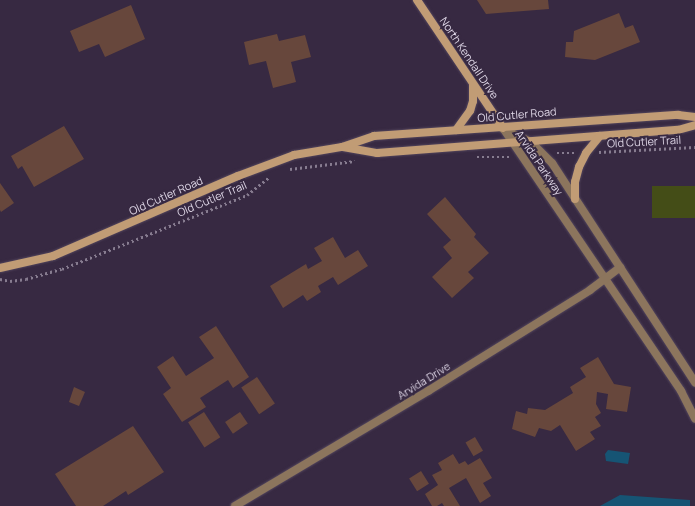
<!DOCTYPE html>
<style>
body{margin:0}
#map{position:relative;width:695px;height:506px;overflow:hidden;background:#372942;font-family:Manrope,sans-serif}
div>[style]{position:absolute}
[style*='--x']{left:calc(var(--x)*1px);top:calc(var(--y)*1px);width:calc(var(--w)*1px);rotate:calc(var(--a)*1deg)}
.green>*{inset:0;background:#444d17;transform-origin:0 0}
.water>*{inset:0;background:#165474}
.building>*{inset:0;background:#67473c;transform-origin:0 0}
.path>*{height:2.5px;margin-top:-1.25px;transform-origin:0;background:repeating-linear-gradient(90deg,#877c90 0 2px,transparent 0 5px)}
.roads{filter:drop-shadow(0 0 1px #52455c) drop-shadow(0 0 1px #52455c)}
.street>*{height:8px;margin:-4px;padding:0 4px;transform-origin:4px;border-radius:4px;background:#8c755d}
.secondary>*{height:8px;margin:-4px;padding:0 4px;transform-origin:4px;border-radius:4px;background:#c19c75}
span{translate:-50% -50%;white-space:nowrap;text-align:center;line-height:1.15;-webkit-text-stroke:4px #372942;paint-order:stroke}
.street-label{font-size:11px;color:#dfd7e7}
</style>
<div id="map">
<div class="green">
<div style="left:695px;top:186px;width:32px;height:43px;rotate:90deg"></div>
</div>
<div class="water">
<div style="clip-path:polygon(608px 450px,630px 453px,628px 464px,606px 461px,605px 454px)"></div>
<div style="clip-path:polygon(620px 495px,690px 500px,690px 506px,600px 506px)"></div>
</div>
<div class="building">
<div style="clip-path:polygon(477px 0,548px 0,549px 9px,486px 14px)"></div>
<div style="clip-path:polygon(131px 5px,145px 39px,105px 57px,99px 44px,79px 52px,70px 31px)"></div>
<div style="clip-path:polygon(619px 13px,625px 28px,633px 25px,640px 42px,595px 60px,565px 57px,566px 42px,573px 42px,574px 31px)"></div>
<div style="clip-path:polygon(277px 34px,279px 41px,305px 35px,311px 57px,291px 62px,296px 82px,273px 88px,266px 61px,249px 65px,244px 42px)"></div>
<div style="clip-path:polygon(64px 126px,84px 159px,34px 187px,22px 166px,18px 169px,11px 156px)"></div>
<div style="clip-path:polygon(0 183px,14px 203px,1px 212px,0 210px)"></div>
<div style="clip-path:polygon(445px 197px,476px 234px,474px 237px,489px 253px,468px 272px,474px 278px,452px 298px,432px 277px,452px 258px,443px 247px,451px 240px,427px 214px)"></div>
<div style="clip-path:polygon(333px 237px,345px 258px,358px 250px,368px 266px,338px 285px,333px 277px,318px 286px,321px 292px,307px 301px,303px 295px,283px 308px,270px 286px,306px 264px,308px 269px,322px 261px,314px 248px)"></div>
<div style="clip-path:polygon(216px 326px,249px 377px,233px 388px,228px 380px,200px 398px,206px 407px,182px 422px,163px 394px,171px 388px,157px 367px,173px 356px,186px 376px,214px 358px,199px 337px)"></div>
<div style="clip-path:polygon(598px 357px,614px 384px,631px 387px,627px 412px,606px 409px,608px 394px,597px 392px,596px 404px,601px 413px,595px 417px,601px 426px,590px 432px,595px 439px,576px 451px,560px 425px,551px 431px,539px 428px,535px 437px,512px 429px,516px 411px,527px 414px,528px 408px,545px 410px,573px 393px,570px 387px,586px 377px,580px 368px)"></div>
<div style="left:257px;top:377px;width:32px;height:19px;rotate:56deg"></div>
<div style="clip-path:polygon(74px 387px,85px 392px,79px 406px,69px 402px)"></div>
<div style="left:204px;top:412px;width:30px;height:19px;rotate:57deg"></div>
<div style="left:240px;top:412px;width:14px;height:18px;rotate:56deg"></div>
<div style="clip-path:polygon(133px 426px,164px 472px,128px 495px,126px 491px,103px 506px,76px 506px,55px 474px)"></div>
<div style="left:475px;top:437px;width:16px;height:11px;rotate:60deg"></div>
<div style="clip-path:polygon(453px 454px,459px 464px,465px 461px,468px 465px,480px 458px,492px 478px,483px 483px,491px 496px,480px 503px,466px 478px,449px 488px,460px 506px,444px 506px,442px 503px,437px 506px,432px 506px,425px 494px,438px 485px,432px 475px,442px 470px,438px 463px)"></div>
<div style="left:421px;top:471px;width:15px;height:14px;rotate:58deg"></div>
</div>
<div class="path">
<div style="--x:599;--y:152;--w:96;--a:-3"></div>
<div style="--x:557;--y:153;--w:17;--a:0"></div>
<div style="--x:477;--y:157;--w:33;--a:0"></div>
<div style="--x:290;--y:169;--w:65;--a:-7"></div>
<div style="--x:0;--y:279;--w:10;--a:11"></div>
<div style="--x:10;--y:281;--w:16;--a:-7"></div>
<div style="--x:26;--y:279;--w:37;--a:-16"></div>
<div style="--x:62;--y:269;--w:199;--a:-21.8"></div>
<div style="--x:247;--y:195;--w:28;--a:-39"></div>
</div>
<div class="roads">
<div class="street">
<div style="--x:503;--y:128;--w:318;--a:55.9"></div>
<div style="--x:681;--y:391;--w:31;--a:63"></div>
<div style="--x:503;--y:129;--w:31;--a:25"></div>
<div style="--x:531;--y:142;--w:30;--a:45"></div>
<div style="--x:552;--y:163;--w:262;--a:56.9"></div>
<div style="--x:235;--y:506;--w:225;--a:-30.8"></div>
<div style="--x:428;--y:391;--w:191;--a:-31.9"></div>
<div style="--x:590;--y:290;--w:38;--a:-37"></div>
</div>
<div class="secondary">
<div style="--x:417;--y:0;--w:154;--a:56.1"></div>
<div style="--x:456;--y:130;--w:24;--a:-54"></div>
<div style="--x:470;--y:111;--w:10;--a:-73"></div>
<div style="--x:473;--y:101;--w:16;--a:-90"></div>
<div style="--x:343;--y:147;--w:35;--a:10"></div>
<div style="--x:377;--y:153;--w:302;--a:-4.4"></div>
<div style="--x:678;--y:130;--w:18;--a:-16"></div>
<div style="--x:575;--y:199;--w:17;--a:-90"></div>
<div style="--x:575;--y:182;--w:16;--a:-75"></div>
<div style="--x:579;--y:167;--w:16;--a:-63"></div>
<div style="--x:586;--y:153;--w:22;--a:-51"></div>
<div style="--x:0;--y:268;--w:54;--a:-12.8"></div>
<div style="--x:53;--y:256;--w:202;--a:-23.4"></div>
<div style="--x:238;--y:176;--w:60;--a:-20.6"></div>
<div style="--x:294;--y:155;--w:49;--a:-9.5"></div>
<div style="--x:342;--y:147;--w:34;--a:-19"></div>
<div style="--x:374;--y:136;--w:305;--a:-4"></div>
<div style="--x:678;--y:115;--w:17;--a:7"></div>
</div>
</div>
<div class="street-label">
<span style="left:469px;top:58px;rotate:56deg">North Kendall Drive</span>
<span style="left:517px;top:115px;rotate:-5deg">Old Cutler Road</span>
<span style="left:644px;top:142px;rotate:-3deg">Old Cutler Trail</span>
<span style="left:539px;top:163px;rotate:56deg">Arvida Parkway</span>
<span style="left:166px;top:196px;rotate:-24deg">Old Cutler Road</span>
<span style="left:212px;top:199px;rotate:-23deg">Old Cutler Trail</span>
<span style="left:424px;top:381px;rotate:-32deg">Arvida Drive</span>
</div>
</div>
